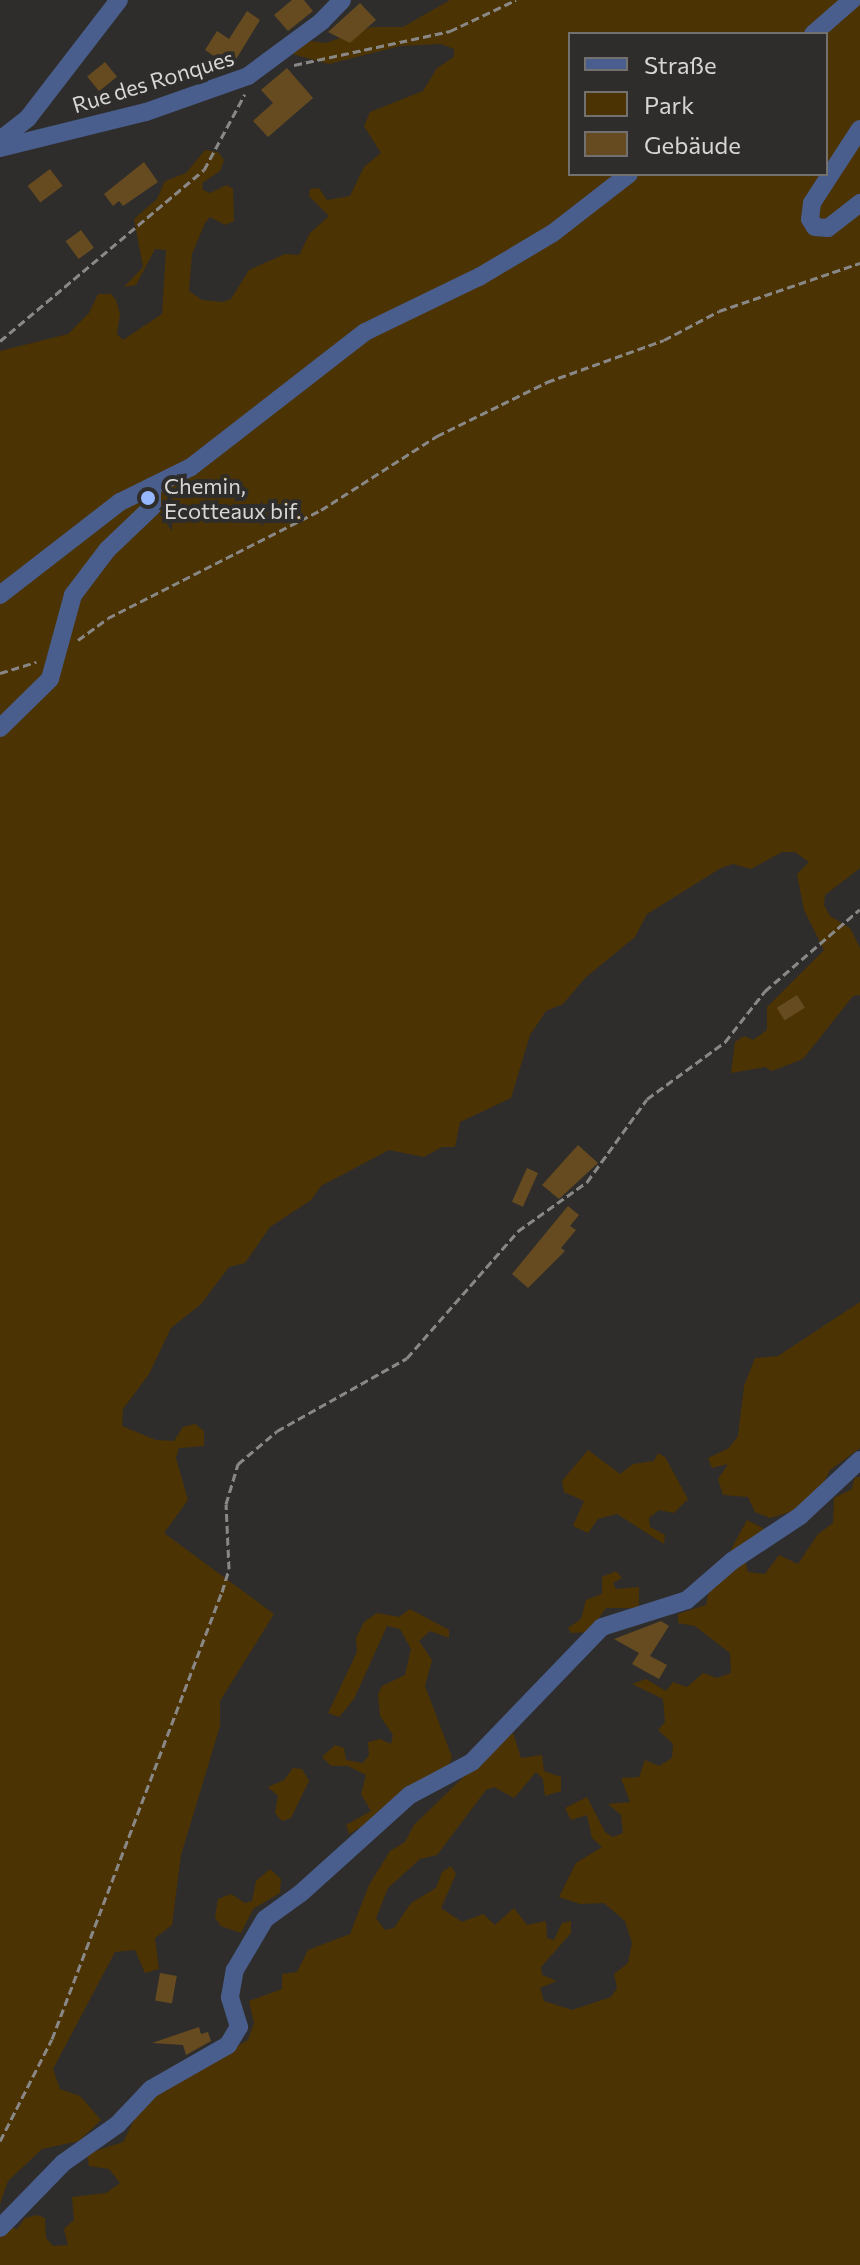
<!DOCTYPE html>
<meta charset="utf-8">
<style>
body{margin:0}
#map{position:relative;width:860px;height:2265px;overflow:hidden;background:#2f2d2b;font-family:Commissioner,sans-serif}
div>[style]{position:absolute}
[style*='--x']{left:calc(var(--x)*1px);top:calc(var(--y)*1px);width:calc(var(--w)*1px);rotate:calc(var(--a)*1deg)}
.green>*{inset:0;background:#4c3303}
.building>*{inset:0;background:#654b1f;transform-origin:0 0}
.path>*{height:3px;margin-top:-1.5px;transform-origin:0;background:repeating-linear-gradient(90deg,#898886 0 8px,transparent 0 12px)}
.minor>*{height:18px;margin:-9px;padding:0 9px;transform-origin:9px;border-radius:9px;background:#495e8c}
.dots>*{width:22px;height:22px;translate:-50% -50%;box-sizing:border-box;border:4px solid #2f2d2b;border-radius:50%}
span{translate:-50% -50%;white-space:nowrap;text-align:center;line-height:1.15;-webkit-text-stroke:8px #2f2d2b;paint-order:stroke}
.street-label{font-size:22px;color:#d7d6d4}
.poi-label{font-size:22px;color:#d7d6d4}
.left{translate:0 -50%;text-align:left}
.legend{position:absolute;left:568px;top:32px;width:260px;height:144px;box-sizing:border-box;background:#2f2d2b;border:2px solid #72716f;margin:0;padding:10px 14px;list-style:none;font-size:24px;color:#d7d6d4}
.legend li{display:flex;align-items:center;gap:16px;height:40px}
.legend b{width:40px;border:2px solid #72716f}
</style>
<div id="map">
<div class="green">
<div style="clip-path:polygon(evenodd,450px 0,860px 0,860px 868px,825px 895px,824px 905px,830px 916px,850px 928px,860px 948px,860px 995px,853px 996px,803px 1059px,772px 1071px,765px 1067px,731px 1073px,735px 1042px,744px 1036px,753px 1040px,767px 1030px,767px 1007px,824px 950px,804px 910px,797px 874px,809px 862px,795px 852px,782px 852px,751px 869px,733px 864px,721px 868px,647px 914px,635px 937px,585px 978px,563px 1004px,546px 1011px,530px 1035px,511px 1098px,460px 1122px,455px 1147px,442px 1147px,424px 1157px,389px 1150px,321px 1186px,311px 1200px,270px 1227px,245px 1263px,229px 1267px,201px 1304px,171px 1328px,149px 1374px,123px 1409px,122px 1426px,156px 1440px,174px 1441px,183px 1427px,195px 1424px,204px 1431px,204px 1446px,179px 1448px,176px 1458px,188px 1500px,164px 1533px,274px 1614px,220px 1701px,220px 1726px,181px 1855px,172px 1925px,155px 1938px,159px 1969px,145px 1973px,135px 1950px,115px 1952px,53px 2069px,60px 2089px,80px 2096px,101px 2120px,79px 2141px,42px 2149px,8px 2181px,0 2204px,0 351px,68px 334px,89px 313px,98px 294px,111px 294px,116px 300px,120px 314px,117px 334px,123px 340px,162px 314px,166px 250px,155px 249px,136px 285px,124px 287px,143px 267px,134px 219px,157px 199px,165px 181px,186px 173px,205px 150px,218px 152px,224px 160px,220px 171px,202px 183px,203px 190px,210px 193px,227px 185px,233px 189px,234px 221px,225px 225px,210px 217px,205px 223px,192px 254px,189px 291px,202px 300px,223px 302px,231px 299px,249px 270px,285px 254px,299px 255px,310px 233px,329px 216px,309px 196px,310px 189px,319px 188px,327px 200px,350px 196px,364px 167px,381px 153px,364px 126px,370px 112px,423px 91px,437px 68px,454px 57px,454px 49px,441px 44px,400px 46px,329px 64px,292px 54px,309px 41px,326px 43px,372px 27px,403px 27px,450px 0,570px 34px,826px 34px,826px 174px,570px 174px,570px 34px)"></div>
<div style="clip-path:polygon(860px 1302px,860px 1448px,830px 1470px,822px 1486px,797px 1510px,770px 1518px,755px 1512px,748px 1497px,723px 1495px,718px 1479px,728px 1464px,712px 1468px,708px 1458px,729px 1448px,738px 1436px,744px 1386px,755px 1358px,778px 1356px)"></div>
<div style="clip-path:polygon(588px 1450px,620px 1474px,633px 1464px,654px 1461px,658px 1453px,665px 1457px,688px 1499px,674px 1513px,659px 1510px,649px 1518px,650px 1527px,665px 1535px,664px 1544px,617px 1514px,598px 1519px,588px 1533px,573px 1526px,584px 1501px,564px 1492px,562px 1481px)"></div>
<div style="clip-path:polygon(855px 1477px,860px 1477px,860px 2265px,0 2265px,0 2224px,17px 2229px,25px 2218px,37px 2215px,45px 2218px,46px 2238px,53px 2246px,68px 2245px,64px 2229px,74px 2220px,72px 2197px,106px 2193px,120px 2183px,109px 2169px,89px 2166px,87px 2154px,123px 2142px,134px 2120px,159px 2092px,248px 2040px,254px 2023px,249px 2001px,282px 1989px,282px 1974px,297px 1972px,308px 1950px,350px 1934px,369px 1885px,390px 1851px,405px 1842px,414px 1825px,512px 1730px,521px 1758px,542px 1755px,544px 1771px,561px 1777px,561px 1791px,545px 1796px,543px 1779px,536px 1772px,514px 1798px,494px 1787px,486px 1790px,437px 1855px,420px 1859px,388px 1888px,376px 1918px,385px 1930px,394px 1928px,411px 1903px,436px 1888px,442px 1872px,451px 1866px,456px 1874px,441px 1908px,462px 1922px,483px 1914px,495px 1925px,514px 1908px,527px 1925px,546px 1921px,547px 1938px,554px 1940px,562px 1923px,571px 1921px,571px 1933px,541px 1967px,542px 1975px,557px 1981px,540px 1988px,544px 2001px,572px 2010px,611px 1997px,617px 1988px,614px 1974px,628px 1963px,632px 1943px,625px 1921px,604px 1903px,580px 1904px,559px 1897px,576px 1863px,602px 1847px,592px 1838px,587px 1815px,571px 1820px,565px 1808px,587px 1797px,605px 1832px,613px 1837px,623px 1833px,621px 1815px,608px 1804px,630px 1802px,621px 1778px,639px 1777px,645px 1760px,659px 1766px,672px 1758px,673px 1744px,658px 1730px,665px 1722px,663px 1699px,632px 1684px,646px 1679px,666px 1691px,673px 1682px,687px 1687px,703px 1673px,717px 1678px,731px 1673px,730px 1653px,695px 1626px,678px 1623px,678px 1614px,706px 1605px,709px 1590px,747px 1520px,765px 1529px,745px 1559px,748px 1572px,765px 1574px,779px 1555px,798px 1564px,818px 1534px,833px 1523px,834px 1498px,852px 1489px)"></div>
<div style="clip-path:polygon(616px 1571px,622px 1578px,613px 1583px,616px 1589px,639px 1587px,639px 1608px,606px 1608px,589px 1632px,571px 1633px,568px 1628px,581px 1619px,586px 1600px,602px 1594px,602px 1577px)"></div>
<div style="clip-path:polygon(410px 1609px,449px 1630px,449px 1638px,430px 1631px,419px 1641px,432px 1660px,425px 1686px,452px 1757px,449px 1765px,403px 1789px,378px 1817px,349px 1834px,346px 1825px,371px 1811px,361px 1794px,366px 1775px,348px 1766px,331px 1766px,322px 1757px,335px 1745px,344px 1748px,346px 1760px,363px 1763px,369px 1755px,368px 1742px,380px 1739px,391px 1744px,393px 1735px,380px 1716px,378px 1695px,382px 1686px,405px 1675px,411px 1649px,400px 1629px,387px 1626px,354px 1699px,339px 1717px,328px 1713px,357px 1652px,356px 1638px,364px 1622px,377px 1613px,399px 1617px)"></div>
<div style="clip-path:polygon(293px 1768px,302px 1769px,309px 1781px,291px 1818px,282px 1821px,275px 1813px,278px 1796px,268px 1787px,284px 1780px)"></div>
<div style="clip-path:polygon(270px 1869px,281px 1879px,280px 1893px,253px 1909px,241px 1933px,221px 1926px,215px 1918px,218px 1899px,231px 1894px,245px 1903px,252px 1901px,256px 1881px)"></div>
</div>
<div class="building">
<div style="clip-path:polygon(292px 0,304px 0,313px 11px,288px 31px,274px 15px)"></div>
<div style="clip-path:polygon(360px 3px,376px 20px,350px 43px,328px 32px)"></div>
<div style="clip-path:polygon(247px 11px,260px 20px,232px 66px,227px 63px,219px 73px,208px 66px,214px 56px,205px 50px,217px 31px,229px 39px)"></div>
<div style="left:105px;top:62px;width:19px;height:23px;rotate:51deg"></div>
<div style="clip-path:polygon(287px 68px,313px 98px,268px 137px,253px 121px,273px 103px,261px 90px)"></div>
<div style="clip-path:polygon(144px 162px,158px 182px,123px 206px,119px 201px,113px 206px,104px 194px)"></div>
<div style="left:50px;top:169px;width:21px;height:28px;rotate:53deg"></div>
<div style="left:81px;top:230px;width:22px;height:19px;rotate:54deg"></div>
<div style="left:797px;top:995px;width:15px;height:24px;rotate:58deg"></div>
<div style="clip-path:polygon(578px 1145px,598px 1163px,559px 1199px,542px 1185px)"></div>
<div style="left:527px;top:1168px;width:12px;height:37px;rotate:24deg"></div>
<div style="clip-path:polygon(568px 1206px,579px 1215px,570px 1226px,576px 1230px,561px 1248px,565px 1251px,528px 1288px,512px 1274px)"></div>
<div style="clip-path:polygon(661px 1621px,669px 1626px,650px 1656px,667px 1665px,659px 1679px,632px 1664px,639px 1653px,614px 1639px)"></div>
<div style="left:160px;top:1973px;width:17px;height:28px;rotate:10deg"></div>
<div style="clip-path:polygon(199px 2027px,201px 2034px,208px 2032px,211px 2041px,186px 2055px,183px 2045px,152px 2043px)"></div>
</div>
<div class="path">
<div style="--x:294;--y:65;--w:160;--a:-12.3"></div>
<div style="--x:450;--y:31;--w:73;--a:-25.2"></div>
<div style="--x:0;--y:341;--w:266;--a:-40"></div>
<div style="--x:204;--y:170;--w:86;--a:-61.7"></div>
<div style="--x:78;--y:640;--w:37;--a:-36"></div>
<div style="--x:108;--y:618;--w:239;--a:-26.9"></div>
<div style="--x:321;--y:510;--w:138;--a:-32.5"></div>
<div style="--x:437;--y:436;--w:123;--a:-26.1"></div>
<div style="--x:547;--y:382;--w:124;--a:-19.7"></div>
<div style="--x:664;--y:340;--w:62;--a:-27.8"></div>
<div style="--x:719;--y:311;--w:149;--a:-18.8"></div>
<div style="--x:0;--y:673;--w:38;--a:-17"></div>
<div style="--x:0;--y:2141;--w:114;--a:-63"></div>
<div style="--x:52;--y:2039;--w:478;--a:-69.2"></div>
<div style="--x:222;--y:1592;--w:24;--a:-73"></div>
<div style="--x:229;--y:1569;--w:65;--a:-92.6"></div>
<div style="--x:226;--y:1504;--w:42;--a:-73.3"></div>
<div style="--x:238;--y:1464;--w:51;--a:-40.2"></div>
<div style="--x:277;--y:1431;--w:149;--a:-29.3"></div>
<div style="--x:407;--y:1358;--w:169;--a:-48.8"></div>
<div style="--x:518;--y:1231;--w:85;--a:-35.4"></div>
<div style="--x:587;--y:1182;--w:102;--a:-54.1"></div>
<div style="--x:647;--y:1099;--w:97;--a:-36.2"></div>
<div style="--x:725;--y:1042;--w:65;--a:-51.9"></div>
<div style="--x:765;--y:991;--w:125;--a:-40.8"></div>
</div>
<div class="minor">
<div style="--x:813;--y:34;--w:52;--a:-41.1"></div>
<div style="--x:860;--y:129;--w:88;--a:123"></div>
<div style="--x:812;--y:203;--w:16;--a:97"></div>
<div style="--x:810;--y:219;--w:9;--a:58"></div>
<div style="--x:815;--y:227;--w:13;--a:4"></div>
<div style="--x:828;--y:228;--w:41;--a:-38"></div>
<div style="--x:0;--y:140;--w:36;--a:-38"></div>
<div style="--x:28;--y:118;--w:149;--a:-52.4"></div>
<div style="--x:0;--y:148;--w:150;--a:-13.9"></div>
<div style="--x:146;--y:112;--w:108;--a:-19.4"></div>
<div style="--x:248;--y:76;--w:91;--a:-36.5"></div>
<div style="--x:321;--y:22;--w:30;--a:-46"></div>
<div style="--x:0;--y:595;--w:152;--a:-37.8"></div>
<div style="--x:120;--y:502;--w:79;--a:-26.2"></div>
<div style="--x:191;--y:467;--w:220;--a:-37.8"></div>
<div style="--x:365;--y:332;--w:127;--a:-25.8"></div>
<div style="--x:479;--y:277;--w:86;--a:-30.7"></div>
<div style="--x:553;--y:233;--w:96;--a:-37.8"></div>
<div style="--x:0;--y:728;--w:70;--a:-44.4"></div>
<div style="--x:50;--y:679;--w:87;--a:-74.7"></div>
<div style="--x:73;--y:595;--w:56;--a:-52.9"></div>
<div style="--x:107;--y:550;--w:62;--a:-43.7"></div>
<div style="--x:152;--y:507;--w:21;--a:-90"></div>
<div style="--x:0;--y:2228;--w:91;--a:-45.9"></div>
<div style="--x:63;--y:2163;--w:67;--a:-35.3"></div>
<div style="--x:118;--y:2124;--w:48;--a:-46.7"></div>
<div style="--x:151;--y:2089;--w:89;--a:-29.7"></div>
<div style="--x:228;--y:2045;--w:21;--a:-59"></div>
<div style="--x:239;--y:2027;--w:31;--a:-107"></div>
<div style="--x:230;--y:1997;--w:27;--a:-80"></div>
<div style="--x:235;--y:1970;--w:59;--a:-59.5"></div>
<div style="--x:265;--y:1919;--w:44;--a:-35.8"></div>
<div style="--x:301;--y:1893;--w:147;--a:-42"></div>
<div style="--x:410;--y:1795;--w:70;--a:-28"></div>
<div style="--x:472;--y:1762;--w:187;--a:-46.1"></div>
<div style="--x:602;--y:1627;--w:89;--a:-17.6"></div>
<div style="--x:687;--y:1600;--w:60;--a:-40.9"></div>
<div style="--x:732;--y:1561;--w:82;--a:-33.5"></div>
<div style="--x:800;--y:1516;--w:82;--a:-43"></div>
</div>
<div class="dots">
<div style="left:148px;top:498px;background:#96b6fd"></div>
</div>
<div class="street-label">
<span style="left:153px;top:81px;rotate:-17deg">Rue des Ronques</span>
</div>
<div class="poi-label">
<span class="left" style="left:164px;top:498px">Chemin,<br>Ecotteaux bif.</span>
</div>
<ul class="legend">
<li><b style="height:10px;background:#495e8c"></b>Straße</li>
<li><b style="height:22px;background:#4c3303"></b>Park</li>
<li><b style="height:22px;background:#654b1f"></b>Gebäude</li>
</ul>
</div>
